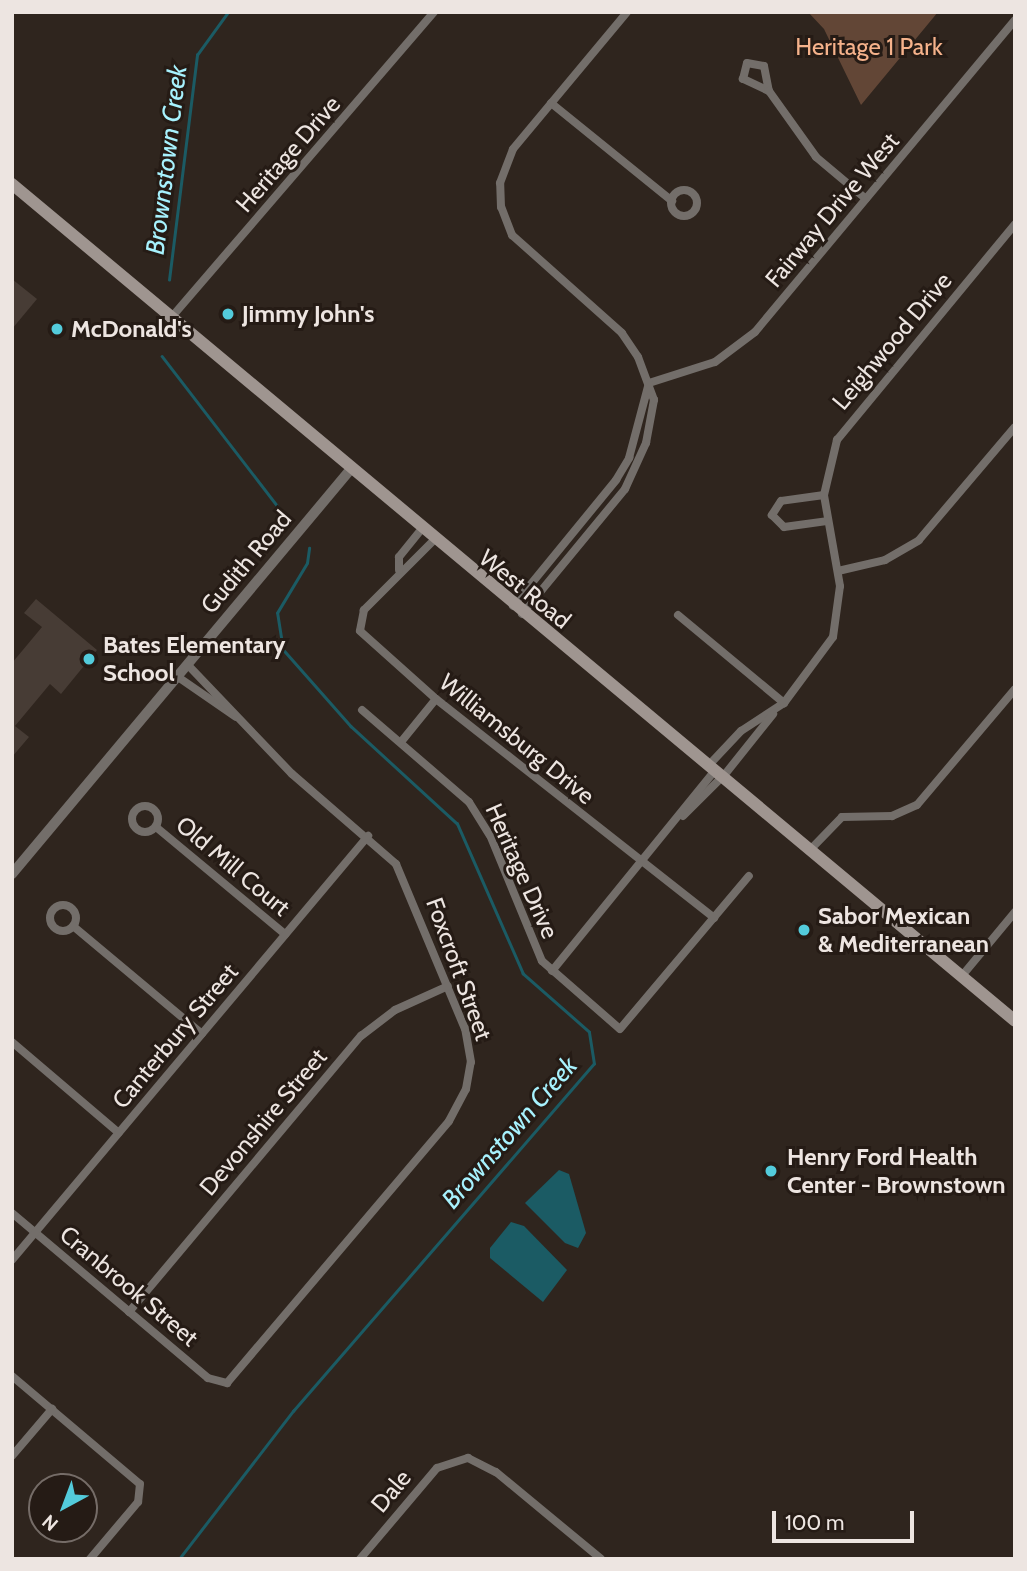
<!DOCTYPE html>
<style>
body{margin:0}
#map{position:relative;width:1027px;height:1571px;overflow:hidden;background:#2f251e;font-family:Cabin,sans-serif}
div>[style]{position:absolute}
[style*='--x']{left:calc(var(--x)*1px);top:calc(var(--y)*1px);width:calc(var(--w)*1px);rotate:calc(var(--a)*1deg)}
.green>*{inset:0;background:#624636}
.water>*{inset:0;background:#1b5b64}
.stream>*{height:2.5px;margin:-1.25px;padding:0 1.25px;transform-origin:1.25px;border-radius:1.25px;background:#1b5b64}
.building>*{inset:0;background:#473c35}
.minor>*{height:8px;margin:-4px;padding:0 4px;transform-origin:4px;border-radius:4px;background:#736e6a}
.minor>.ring{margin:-4px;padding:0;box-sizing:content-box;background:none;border:8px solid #736e6a;border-radius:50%}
.tertiary>*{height:10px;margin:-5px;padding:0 5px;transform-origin:5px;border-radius:5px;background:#736e6a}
.secondary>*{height:12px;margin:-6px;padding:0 6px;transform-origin:6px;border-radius:6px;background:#9f9590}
.dots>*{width:19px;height:19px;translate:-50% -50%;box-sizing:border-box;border:4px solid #251b15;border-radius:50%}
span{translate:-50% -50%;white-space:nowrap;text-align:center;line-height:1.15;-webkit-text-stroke:6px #251b15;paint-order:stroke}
.park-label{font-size:24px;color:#f5b28b}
.street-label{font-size:24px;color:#ede5e1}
.poi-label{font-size:24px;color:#ede5e1;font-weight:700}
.left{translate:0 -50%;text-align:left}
.water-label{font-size:26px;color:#a7f2fe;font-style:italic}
.frame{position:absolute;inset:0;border:14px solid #ede5e1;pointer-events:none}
.north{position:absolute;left:28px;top:1473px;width:70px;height:70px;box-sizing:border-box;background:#251b15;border:2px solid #756c67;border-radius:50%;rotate:221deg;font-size:19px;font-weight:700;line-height:28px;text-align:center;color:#ede5e1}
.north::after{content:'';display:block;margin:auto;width:24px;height:32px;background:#53cbdb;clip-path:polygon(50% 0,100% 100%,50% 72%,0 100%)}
.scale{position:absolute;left:772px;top:1511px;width:142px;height:32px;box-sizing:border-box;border:4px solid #ede5e1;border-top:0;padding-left:9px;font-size:21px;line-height:24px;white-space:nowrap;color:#ede5e1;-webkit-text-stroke:5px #251b15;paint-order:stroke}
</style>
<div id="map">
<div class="green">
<div style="clip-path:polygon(808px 12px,938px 12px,861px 105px,824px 29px)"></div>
</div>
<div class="water">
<div style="clip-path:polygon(559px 1170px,569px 1174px,586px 1233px,578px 1248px,565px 1243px,525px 1203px)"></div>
<div style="clip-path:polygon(511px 1222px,524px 1226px,567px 1270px,543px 1302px,490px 1258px,490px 1248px)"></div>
</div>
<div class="stream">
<div style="--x:169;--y:280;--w:227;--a:-82.9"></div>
<div style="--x:197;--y:55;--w:53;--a:-54.2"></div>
<div style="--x:162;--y:356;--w:202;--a:52.4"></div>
<div style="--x:179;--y:1559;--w:187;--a:-52.4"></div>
<div style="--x:293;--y:1411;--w:459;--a:-49.1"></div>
<div style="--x:594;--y:1064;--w:32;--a:-99"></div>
<div style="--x:589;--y:1032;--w:88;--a:-138.7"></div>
<div style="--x:523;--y:974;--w:164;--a:-113.7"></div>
<div style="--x:457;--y:824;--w:144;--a:-137.5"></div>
<div style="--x:351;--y:727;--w:103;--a:-131.4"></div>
<div style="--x:283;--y:650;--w:37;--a:-99"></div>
<div style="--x:277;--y:613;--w:58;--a:-59"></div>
<div style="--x:307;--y:563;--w:15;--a:-82"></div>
</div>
<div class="building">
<div style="clip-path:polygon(12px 279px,37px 299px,12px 329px)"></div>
<div style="clip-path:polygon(36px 599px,97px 650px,61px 694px,50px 684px,15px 726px,29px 737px,12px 757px,12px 663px,42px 627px,24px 613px)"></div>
</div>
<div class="minor">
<div style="--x:769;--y:91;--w:29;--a:-155"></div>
<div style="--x:743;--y:79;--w:16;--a:-76"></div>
<div style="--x:747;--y:63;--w:17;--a:10"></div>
<div style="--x:764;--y:66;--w:25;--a:79"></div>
<div style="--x:769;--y:91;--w:81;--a:54.5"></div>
<div style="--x:816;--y:157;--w:65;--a:40"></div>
<div style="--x:551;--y:103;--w:156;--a:39"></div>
<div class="ring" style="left:671px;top:190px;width:18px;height:18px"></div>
<div style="--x:170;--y:319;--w:405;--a:-49.3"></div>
<div style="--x:649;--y:383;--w:69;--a:-17.7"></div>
<div style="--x:715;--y:362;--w:50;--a:-36.9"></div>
<div style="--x:755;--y:332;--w:406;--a:-50.2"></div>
<div style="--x:824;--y:495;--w:43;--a:172.1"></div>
<div style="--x:781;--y:501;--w:17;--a:123"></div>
<div style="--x:772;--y:515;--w:17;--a:45"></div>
<div style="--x:784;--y:527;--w:43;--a:-7.9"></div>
<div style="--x:433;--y:541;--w:98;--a:135"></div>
<div style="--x:364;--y:610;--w:21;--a:101"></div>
<div style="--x:360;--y:631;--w:102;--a:41.8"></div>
<div style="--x:436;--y:699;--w:354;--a:38.2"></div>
<div style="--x:399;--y:570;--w:13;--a:-90"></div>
<div style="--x:399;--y:557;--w:35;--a:-51"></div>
<div style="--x:838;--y:571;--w:48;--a:-13.2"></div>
<div style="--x:885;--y:560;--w:39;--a:-30"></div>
<div style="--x:919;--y:540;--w:148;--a:-49.7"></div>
<div style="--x:513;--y:606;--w:163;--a:-50.7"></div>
<div style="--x:616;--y:480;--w:26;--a:-59"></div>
<div style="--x:629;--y:458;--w:78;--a:-75.1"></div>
<div style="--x:522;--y:614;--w:162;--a:-50.5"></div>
<div style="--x:625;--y:489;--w:51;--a:-65.5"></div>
<div style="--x:646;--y:443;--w:44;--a:-79.5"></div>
<div style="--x:654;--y:400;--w:46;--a:-110.4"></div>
<div style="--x:638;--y:357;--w:29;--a:-124"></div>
<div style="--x:622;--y:333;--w:147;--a:-138.3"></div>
<div style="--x:512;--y:235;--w:30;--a:-111"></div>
<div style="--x:501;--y:207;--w:24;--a:-92"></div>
<div style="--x:500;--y:183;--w:36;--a:-69"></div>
<div style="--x:513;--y:149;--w:178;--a:-50.2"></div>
<div style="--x:678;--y:615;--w:138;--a:39.7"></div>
<div style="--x:178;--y:677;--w:70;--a:34.6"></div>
<div style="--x:362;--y:710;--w:141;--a:40.7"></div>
<div style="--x:469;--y:802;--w:39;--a:58"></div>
<div style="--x:490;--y:835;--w:136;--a:67.6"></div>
<div style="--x:542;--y:961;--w:103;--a:41.1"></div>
<div style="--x:620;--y:1029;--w:200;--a:-49.9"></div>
<div style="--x:401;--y:742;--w:55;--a:-50.9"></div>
<div style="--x:708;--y:766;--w:48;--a:-46.7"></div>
<div style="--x:741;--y:731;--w:51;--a:-33.1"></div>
<div style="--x:784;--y:703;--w:82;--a:-53.4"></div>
<div style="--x:833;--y:637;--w:51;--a:-82.2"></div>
<div style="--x:840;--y:586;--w:92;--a:-100"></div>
<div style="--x:824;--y:495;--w:57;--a:-76.7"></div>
<div style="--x:837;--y:440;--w:280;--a:-50.5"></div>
<div style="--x:722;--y:778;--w:82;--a:-51.4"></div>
<div class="ring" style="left:132px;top:806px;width:18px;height:18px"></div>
<div style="--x:683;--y:816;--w:54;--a:-45"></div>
<div style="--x:156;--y:827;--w:168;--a:39.7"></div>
<div style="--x:809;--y:851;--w:47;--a:-45.9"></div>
<div style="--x:842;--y:817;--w:50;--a:-1.1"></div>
<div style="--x:892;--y:816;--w:27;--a:-24"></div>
<div style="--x:917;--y:805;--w:152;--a:-49.8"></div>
<div class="ring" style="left:50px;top:905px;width:18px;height:18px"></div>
<div style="--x:73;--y:926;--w:168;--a:39.9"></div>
<div style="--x:552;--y:971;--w:257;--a:-50.9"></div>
<div style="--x:961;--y:977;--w:85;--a:-50.3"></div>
<div style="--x:12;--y:1042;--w:140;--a:40.4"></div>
<div style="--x:12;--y:1213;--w:256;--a:40.1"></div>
<div style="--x:208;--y:1378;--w:20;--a:15"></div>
<div style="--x:227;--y:1383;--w:343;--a:-49.7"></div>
<div style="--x:449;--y:1121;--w:36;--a:-62"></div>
<div style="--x:466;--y:1089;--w:27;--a:-80"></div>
<div style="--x:471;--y:1062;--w:34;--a:-100"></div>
<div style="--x:465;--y:1029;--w:179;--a:-112.7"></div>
<div style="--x:396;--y:864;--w:138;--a:-139.1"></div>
<div style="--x:292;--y:774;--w:151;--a:-133.7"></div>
<div style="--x:12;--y:1260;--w:554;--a:-49.98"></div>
<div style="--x:129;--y:1312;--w:361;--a:-50"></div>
<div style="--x:361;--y:1036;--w:43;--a:-37.4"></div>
<div style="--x:395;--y:1010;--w:58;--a:-24.4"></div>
<div style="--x:12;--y:1376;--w:167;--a:40.2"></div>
<div style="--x:140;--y:1484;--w:18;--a:96"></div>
<div style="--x:138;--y:1502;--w:75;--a:130.1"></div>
<div style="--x:12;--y:1456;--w:62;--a:-49.6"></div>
<div style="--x:360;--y:1559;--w:119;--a:-49.8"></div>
<div style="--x:437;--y:1468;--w:33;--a:-18"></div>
<div style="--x:468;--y:1458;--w:31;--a:27"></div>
<div style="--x:496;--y:1472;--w:136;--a:39.6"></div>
</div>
<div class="tertiary">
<div style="--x:12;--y:874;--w:527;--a:-50.08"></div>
</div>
<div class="secondary">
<div style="--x:12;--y:184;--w:1306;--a:39.84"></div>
</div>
<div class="dots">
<div style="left:228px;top:314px;background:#53cbdb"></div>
<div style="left:57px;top:329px;background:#53cbdb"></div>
<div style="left:89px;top:659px;background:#53cbdb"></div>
<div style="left:804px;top:930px;background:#53cbdb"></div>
<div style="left:771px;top:1171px;background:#53cbdb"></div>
</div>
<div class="park-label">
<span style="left:869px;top:47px">Heritage 1 Park</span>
</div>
<div class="street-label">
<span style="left:288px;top:154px;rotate:-49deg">Heritage Drive</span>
<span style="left:832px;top:210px;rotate:-50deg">Fairway Drive West</span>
<span style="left:892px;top:341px;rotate:-50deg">Leighwood Drive</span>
<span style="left:246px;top:562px;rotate:-50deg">Gudith Road</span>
<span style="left:525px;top:589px;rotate:39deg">West Road</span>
<span style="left:517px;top:739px;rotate:39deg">Williamsburg Drive</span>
<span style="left:233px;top:866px;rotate:40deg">Old Mill Court</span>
<span style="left:522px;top:871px;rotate:66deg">Heritage Drive</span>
<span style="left:459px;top:969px;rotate:70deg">Foxcroft Street</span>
<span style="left:175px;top:1036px;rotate:-50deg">Canterbury Street</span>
<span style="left:263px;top:1122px;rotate:-50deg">Devonshire Street</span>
<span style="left:129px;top:1286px;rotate:40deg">Cranbrook Street</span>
<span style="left:391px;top:1491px;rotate:-50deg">Dale</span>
</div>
<div class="poi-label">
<span class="left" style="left:242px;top:314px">Jimmy John's</span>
<span class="left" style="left:71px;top:329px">McDonald's</span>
<span class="left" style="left:103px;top:659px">Bates Elementary<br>School</span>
<span class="left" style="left:818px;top:930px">Sabor Mexican<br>&amp; Mediterranean</span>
<span class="left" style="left:787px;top:1171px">Henry Ford Health<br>Center - Brownstown</span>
</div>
<div class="water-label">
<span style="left:167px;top:160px;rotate:-83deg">Brownstown Creek</span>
<span style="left:510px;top:1133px;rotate:-49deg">Brownstown Creek</span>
</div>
<div class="frame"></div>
<div class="north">N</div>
<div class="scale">100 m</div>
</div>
